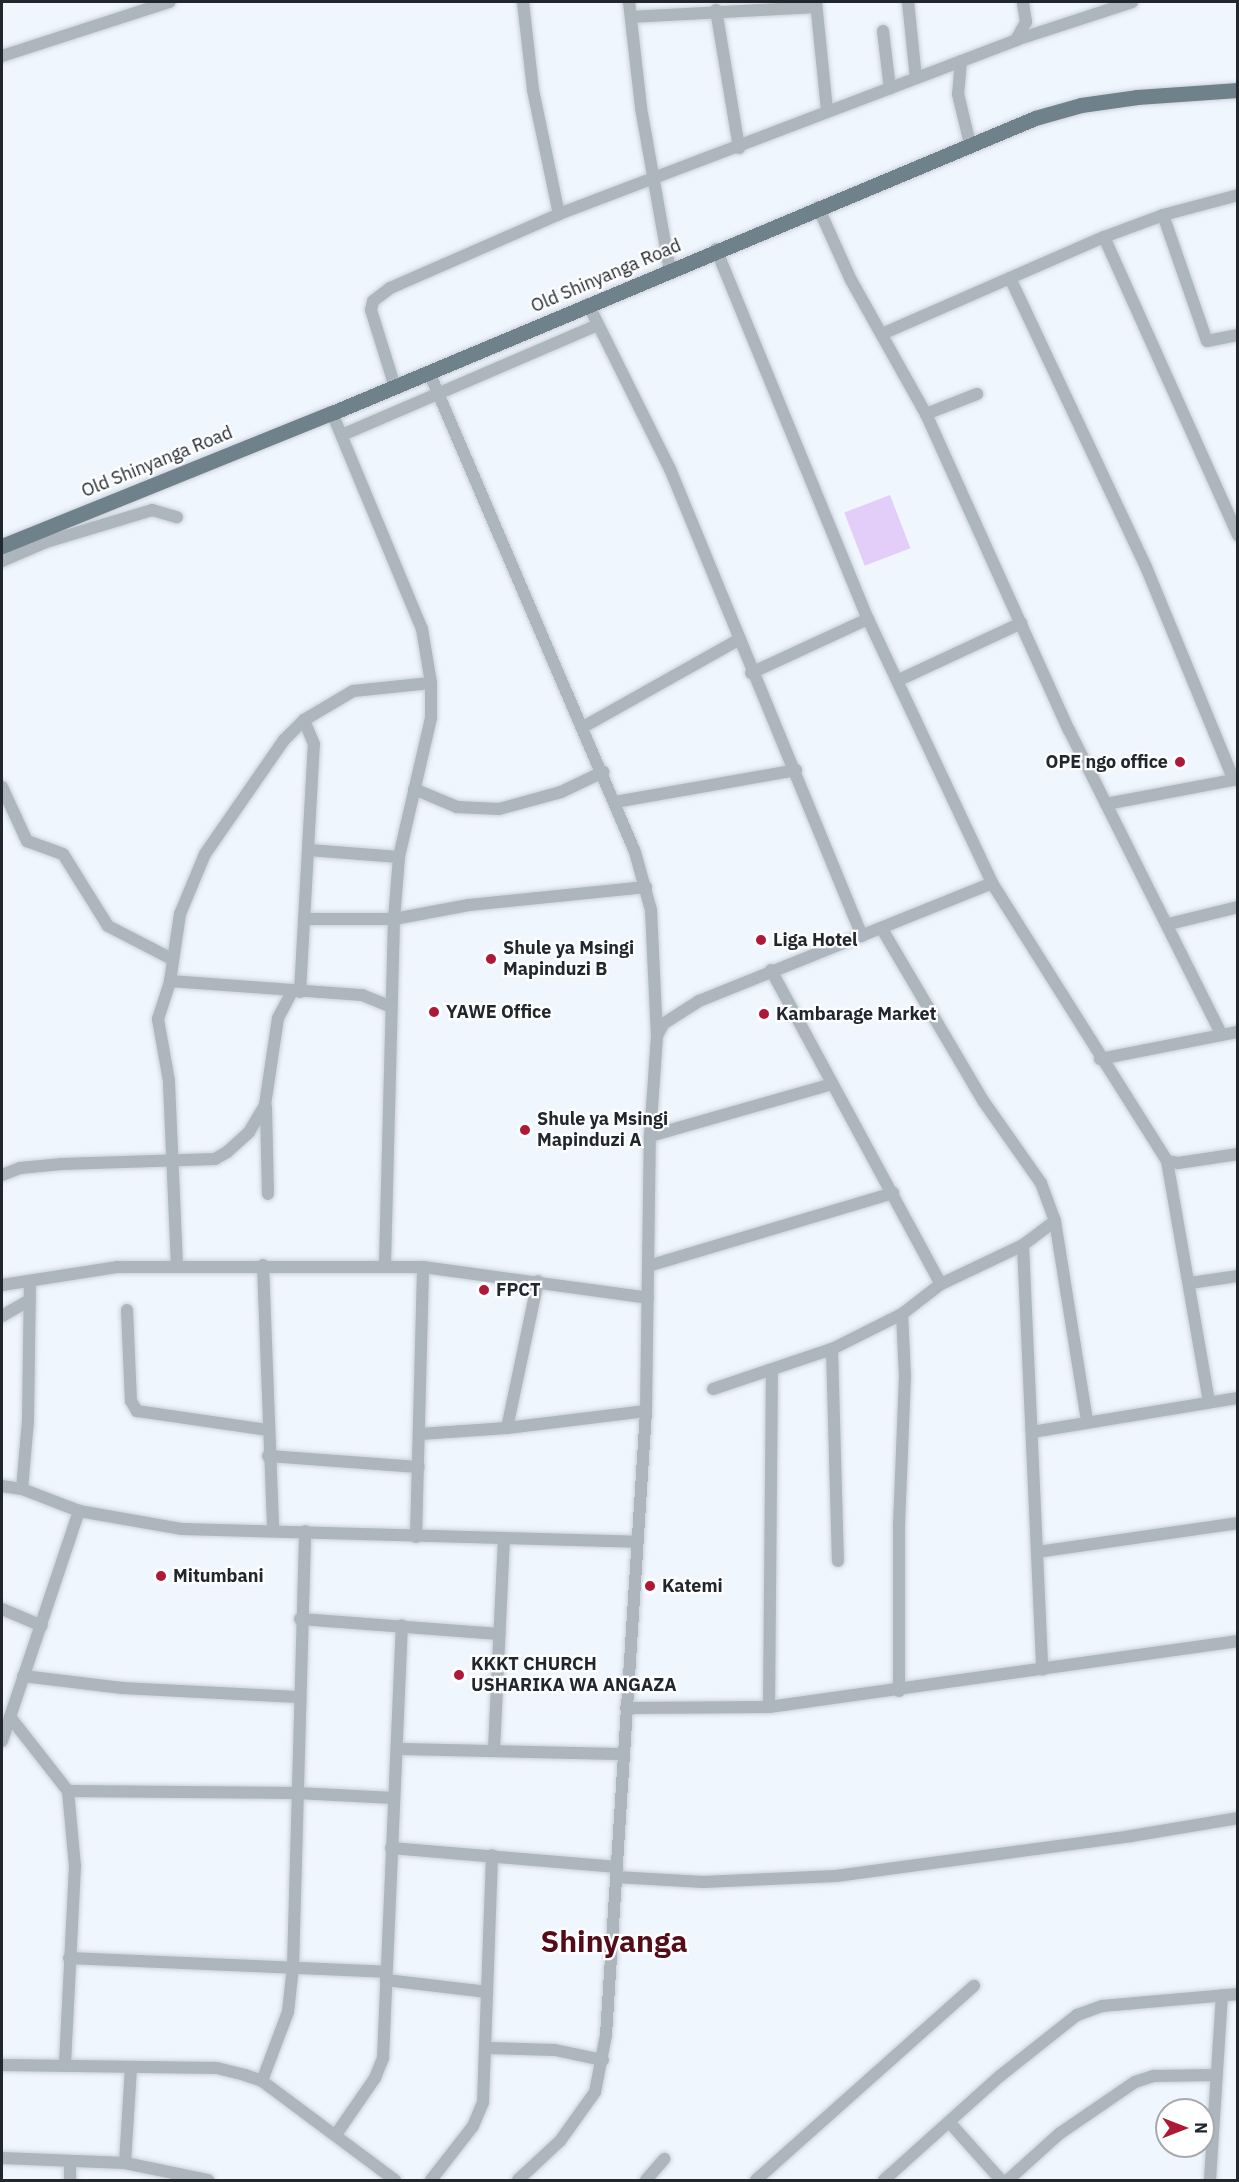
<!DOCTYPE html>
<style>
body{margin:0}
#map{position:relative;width:1239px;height:2182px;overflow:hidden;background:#f0f6fe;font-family:"IBM Plex Sans",sans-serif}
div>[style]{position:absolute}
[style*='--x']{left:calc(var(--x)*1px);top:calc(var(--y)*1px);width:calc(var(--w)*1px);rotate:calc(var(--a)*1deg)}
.green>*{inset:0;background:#e2cef9;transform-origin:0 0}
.roads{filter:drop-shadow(0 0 2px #cbd1d9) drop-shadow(0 0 2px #cbd1d9)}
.minor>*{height:12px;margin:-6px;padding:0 6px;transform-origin:6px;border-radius:6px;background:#acb6bc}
.major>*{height:15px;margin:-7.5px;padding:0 7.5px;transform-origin:7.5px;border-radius:7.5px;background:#6f818b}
.dots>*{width:16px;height:16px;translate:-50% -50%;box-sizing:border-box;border:3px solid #fff;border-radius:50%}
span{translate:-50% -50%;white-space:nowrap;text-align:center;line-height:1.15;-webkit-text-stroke:4.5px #fff;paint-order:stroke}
.street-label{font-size:18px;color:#22272e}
.poi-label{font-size:18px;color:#22272e;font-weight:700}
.right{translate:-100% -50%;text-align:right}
.left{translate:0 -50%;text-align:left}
.town-label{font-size:30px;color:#530d18;font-weight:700}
.frame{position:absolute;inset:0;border:3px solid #22272e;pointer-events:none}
.north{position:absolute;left:1155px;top:2098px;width:60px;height:60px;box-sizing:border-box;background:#fff;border:2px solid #a7a9ab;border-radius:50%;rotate:90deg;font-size:16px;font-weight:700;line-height:24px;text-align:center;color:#22272e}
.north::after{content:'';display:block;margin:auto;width:21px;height:27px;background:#ae1936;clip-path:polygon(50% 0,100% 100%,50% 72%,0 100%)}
</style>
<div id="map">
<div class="green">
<div style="left:890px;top:495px;width:57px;height:49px;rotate:69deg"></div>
</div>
<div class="roads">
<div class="minor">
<div style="--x:523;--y:2;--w:89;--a:83.5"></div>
<div style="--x:533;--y:90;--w:127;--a:78.2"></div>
<div style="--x:629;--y:2;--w:107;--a:83.5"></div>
<div style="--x:641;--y:108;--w:165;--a:79.9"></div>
<div style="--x:816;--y:2;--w:109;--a:84.2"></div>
<div style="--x:908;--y:2;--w:76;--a:84"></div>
<div style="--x:716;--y:10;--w:140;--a:80.5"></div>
<div style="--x:631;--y:17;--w:185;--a:-3.1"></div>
<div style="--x:883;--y:31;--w:58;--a:83.1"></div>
<div style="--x:1016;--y:40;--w:122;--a:-18.1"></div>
<div style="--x:2;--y:56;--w:176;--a:-17.9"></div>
<div style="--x:961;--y:61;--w:33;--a:95"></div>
<div style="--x:958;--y:94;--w:51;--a:76.5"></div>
<div style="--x:818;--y:207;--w:80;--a:65.7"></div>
<div style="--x:851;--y:280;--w:154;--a:60.8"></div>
<div style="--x:926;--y:414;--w:347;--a:65.7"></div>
<div style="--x:1069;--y:730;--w:341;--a:63.4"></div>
<div style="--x:1163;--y:215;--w:133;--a:70.8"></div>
<div style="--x:1207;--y:341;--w:32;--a:-11"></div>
<div style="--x:1104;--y:237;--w:327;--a:65.8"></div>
<div style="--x:716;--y:249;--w:400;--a:67.7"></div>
<div style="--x:868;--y:619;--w:292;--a:64.8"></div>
<div style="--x:992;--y:883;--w:328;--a:57.8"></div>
<div style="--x:1167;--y:1161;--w:11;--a:10"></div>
<div style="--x:1178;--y:1163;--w:61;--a:-8.5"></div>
<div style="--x:1010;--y:278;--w:319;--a:64.8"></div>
<div style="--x:1146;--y:567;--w:230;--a:67.6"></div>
<div style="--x:588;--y:304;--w:184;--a:63.6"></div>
<div style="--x:670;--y:469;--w:505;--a:67.65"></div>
<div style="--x:884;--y:333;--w:240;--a:-23.6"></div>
<div style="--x:1104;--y:237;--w:63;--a:-20.4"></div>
<div style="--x:1163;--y:215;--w:78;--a:-14.9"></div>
<div style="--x:429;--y:372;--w:522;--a:66.77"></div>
<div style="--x:635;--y:852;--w:60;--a:74.6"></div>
<div style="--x:651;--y:910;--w:125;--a:87.3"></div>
<div style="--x:395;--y:387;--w:81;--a:-107.3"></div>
<div style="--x:371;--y:310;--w:9;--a:-77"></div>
<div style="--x:373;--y:301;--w:21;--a:-37"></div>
<div style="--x:390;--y:288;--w:184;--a:-23.6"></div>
<div style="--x:559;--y:214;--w:489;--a:-20.8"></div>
<div style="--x:1016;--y:40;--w:21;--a:-61"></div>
<div style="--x:1026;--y:22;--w:20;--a:-99"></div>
<div style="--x:332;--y:413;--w:234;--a:67.4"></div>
<div style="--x:422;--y:629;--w:55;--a:80.5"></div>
<div style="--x:431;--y:683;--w:35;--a:90"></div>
<div style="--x:431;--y:718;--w:143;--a:103"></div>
<div style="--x:399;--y:857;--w:62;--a:94.6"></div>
<div style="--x:394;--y:919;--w:348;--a:91.5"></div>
<div style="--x:926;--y:414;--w:55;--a:-21.4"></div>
<div style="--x:342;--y:435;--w:278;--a:-23.3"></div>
<div style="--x:2;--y:561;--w:48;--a:-23.4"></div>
<div style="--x:46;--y:542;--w:111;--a:-16.8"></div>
<div style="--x:152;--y:510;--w:26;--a:16"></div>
<div style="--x:751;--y:673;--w:129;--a:-24.8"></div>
<div style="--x:899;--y:680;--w:135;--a:-25"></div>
<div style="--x:583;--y:727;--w:180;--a:-29.3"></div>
<div style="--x:2;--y:787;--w:60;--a:65.2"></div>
<div style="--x:27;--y:841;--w:38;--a:20"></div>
<div style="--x:63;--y:854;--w:85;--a:58"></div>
<div style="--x:108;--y:926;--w:70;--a:27.3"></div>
<div style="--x:414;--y:789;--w:47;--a:22.7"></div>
<div style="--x:457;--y:807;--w:42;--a:2.7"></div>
<div style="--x:499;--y:809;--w:64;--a:-15.3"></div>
<div style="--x:561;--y:792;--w:47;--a:-25.5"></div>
<div style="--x:615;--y:802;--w:184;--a:-10"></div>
<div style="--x:1106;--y:804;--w:134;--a:-10.7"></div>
<div style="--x:309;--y:850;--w:90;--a:4.4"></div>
<div style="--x:304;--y:919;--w:90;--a:0"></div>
<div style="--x:394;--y:919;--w:76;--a:-10.6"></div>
<div style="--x:469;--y:905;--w:178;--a:-5.8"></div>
<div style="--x:1169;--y:924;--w:71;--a:-13.8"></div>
<div style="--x:882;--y:929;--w:201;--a:59.5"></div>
<div style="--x:984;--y:1102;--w:99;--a:54.9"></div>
<div style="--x:1041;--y:1183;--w:40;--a:69.8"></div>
<div style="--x:1055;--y:1221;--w:203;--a:80.9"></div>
<div style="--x:771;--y:970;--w:357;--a:61.6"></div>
<div style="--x:170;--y:981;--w:193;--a:4.2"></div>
<div style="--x:362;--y:995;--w:31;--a:22"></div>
<div style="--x:300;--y:992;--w:248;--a:-86.8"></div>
<div style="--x:314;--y:744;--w:26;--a:-113"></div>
<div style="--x:1100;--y:1059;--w:141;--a:-11.1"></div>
<div style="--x:266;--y:1107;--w:87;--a:88.7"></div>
<div style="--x:650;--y:1136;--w:189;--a:-15.9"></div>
<div style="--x:1167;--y:1161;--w:245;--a:80.1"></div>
<div style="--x:2;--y:1175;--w:19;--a:-21"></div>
<div style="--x:20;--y:1168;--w:42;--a:-5.4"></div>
<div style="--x:62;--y:1164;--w:153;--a:-1.9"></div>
<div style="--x:215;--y:1159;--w:14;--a:-30"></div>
<div style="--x:227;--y:1152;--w:30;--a:-42"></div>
<div style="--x:249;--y:1132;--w:31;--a:-59"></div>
<div style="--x:265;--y:1105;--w:88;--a:-81.5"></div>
<div style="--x:278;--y:1018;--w:30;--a:-62"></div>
<div style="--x:1023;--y:1245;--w:425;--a:87.4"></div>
<div style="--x:263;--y:1265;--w:265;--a:87.8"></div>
<div style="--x:177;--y:1266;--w:185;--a:-92.5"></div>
<div style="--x:169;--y:1081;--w:63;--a:-100.1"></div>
<div style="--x:158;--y:1019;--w:40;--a:-72"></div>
<div style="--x:170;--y:981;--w:68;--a:-81.5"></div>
<div style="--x:180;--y:914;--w:65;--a:-67.4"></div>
<div style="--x:205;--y:854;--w:139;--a:-55.3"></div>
<div style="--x:284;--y:740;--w:28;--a:-45"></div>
<div style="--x:304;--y:720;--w:57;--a:-30.6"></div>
<div style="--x:353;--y:691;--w:78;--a:-5.9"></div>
<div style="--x:648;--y:1266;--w:256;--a:-16.6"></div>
<div style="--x:1190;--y:1283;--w:49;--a:-8.3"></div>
<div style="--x:2;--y:1285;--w:116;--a:-8.9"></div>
<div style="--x:117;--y:1267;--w:306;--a:0"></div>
<div style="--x:423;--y:1267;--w:227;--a:7.8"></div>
<div style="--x:127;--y:1310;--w:91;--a:87.5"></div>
<div style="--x:131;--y:1401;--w:12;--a:59"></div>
<div style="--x:137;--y:1411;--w:132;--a:8.3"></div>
<div style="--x:2;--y:1316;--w:32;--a:-30"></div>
<div style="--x:832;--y:1349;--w:212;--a:88.4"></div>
<div style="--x:713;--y:1389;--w:126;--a:-18.6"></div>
<div style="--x:832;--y:1349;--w:78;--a:-26.6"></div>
<div style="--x:902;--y:1314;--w:49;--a:-37.6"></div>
<div style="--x:941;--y:1284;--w:91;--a:-25.4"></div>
<div style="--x:1023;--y:1245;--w:40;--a:-37"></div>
<div style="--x:507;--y:1428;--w:150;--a:-78.1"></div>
<div style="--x:1032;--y:1432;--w:209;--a:-9.4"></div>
<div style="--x:420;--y:1434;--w:87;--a:-3.9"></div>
<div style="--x:507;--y:1428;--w:140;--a:-7"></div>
<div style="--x:268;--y:1456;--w:151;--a:4.2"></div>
<div style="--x:2;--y:1486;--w:20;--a:9"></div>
<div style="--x:22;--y:1489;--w:61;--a:21.1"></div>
<div style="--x:79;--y:1511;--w:105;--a:9.9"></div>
<div style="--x:182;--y:1529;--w:456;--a:1.6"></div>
<div style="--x:22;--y:1489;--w:68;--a:-85"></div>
<div style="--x:28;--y:1421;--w:140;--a:-89.2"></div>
<div style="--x:416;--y:1537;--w:270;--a:-88.5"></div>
<div style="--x:1037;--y:1552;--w:203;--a:-8.2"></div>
<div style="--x:2;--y:1609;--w:43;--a:23"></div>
<div style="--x:300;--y:1619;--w:200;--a:4.3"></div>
<div style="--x:23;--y:1676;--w:100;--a:6.9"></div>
<div style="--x:122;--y:1688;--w:176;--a:2.9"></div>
<div style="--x:899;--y:1691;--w:166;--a:-90"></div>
<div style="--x:899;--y:1525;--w:148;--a:-87.7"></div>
<div style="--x:905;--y:1377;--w:63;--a:-92.7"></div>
<div style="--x:769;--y:1707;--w:337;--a:-89.5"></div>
<div style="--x:626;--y:1708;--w:143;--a:-0.4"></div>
<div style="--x:769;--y:1707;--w:474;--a:-8"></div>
<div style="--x:10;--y:1717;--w:94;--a:51.9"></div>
<div style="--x:68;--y:1791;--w:75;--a:84.7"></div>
<div style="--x:75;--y:1866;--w:200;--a:92.9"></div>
<div style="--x:2;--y:1741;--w:243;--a:-71.5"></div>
<div style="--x:398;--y:1749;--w:225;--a:1.3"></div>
<div style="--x:494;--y:1750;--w:211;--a:-87.3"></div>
<div style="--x:68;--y:1791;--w:229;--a:0.5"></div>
<div style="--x:297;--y:1793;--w:97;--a:3"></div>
<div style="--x:391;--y:1848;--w:227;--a:4.8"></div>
<div style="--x:616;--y:1877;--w:87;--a:3.3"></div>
<div style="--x:703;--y:1882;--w:133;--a:-2.6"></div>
<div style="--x:836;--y:1876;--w:298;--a:-7.7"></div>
<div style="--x:1131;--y:1836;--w:109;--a:-9.5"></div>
<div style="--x:69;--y:1958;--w:317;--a:2.5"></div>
<div style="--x:386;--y:1980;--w:102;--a:6.8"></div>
<div style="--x:488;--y:2048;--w:67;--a:1.7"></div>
<div style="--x:555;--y:2050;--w:49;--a:11.8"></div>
<div style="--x:2;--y:2065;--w:215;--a:0.8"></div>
<div style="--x:217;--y:2068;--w:29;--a:14"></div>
<div style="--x:245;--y:2075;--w:18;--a:19"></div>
<div style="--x:262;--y:2081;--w:166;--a:36.7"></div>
<div style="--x:262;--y:2081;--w:74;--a:-69.4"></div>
<div style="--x:288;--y:2012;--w:45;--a:-83.7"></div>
<div style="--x:293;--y:1967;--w:436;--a:-88.4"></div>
<div style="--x:950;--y:2123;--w:76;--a:48.2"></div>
<div style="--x:337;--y:2133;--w:67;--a:-55.4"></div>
<div style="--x:375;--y:2078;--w:22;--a:-68"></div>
<div style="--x:383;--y:2058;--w:433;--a:-87.5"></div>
<div style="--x:2;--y:2158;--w:123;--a:2.3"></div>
<div style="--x:125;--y:2163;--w:85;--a:11.6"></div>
<div style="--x:70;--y:2162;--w:18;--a:90"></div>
<div style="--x:125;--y:2163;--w:96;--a:-86.4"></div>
<div style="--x:431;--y:2180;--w:68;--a:-52.1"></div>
<div style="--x:473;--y:2126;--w:26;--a:-67"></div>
<div style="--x:483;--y:2102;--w:247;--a:-87.9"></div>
<div style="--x:518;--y:2180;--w:57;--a:-42.9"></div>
<div style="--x:560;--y:2141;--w:60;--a:-54.5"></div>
<div style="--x:595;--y:2092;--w:58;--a:-79.1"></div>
<div style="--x:606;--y:2035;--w:625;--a:-86.33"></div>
<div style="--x:646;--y:1411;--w:275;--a:-89.2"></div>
<div style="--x:650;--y:1136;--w:100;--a:-86"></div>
<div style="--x:657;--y:1036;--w:13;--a:-63"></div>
<div style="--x:663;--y:1024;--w:43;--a:-32.6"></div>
<div style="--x:699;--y:1001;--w:316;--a:-21.9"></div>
<div style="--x:646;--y:2180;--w:28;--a:-49"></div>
<div style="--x:756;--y:2180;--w:292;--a:-41.7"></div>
<div style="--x:884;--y:2180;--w:156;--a:-41.9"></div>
<div style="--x:1000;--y:2076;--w:98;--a:-38.4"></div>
<div style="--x:1077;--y:2015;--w:27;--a:-20"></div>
<div style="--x:1102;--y:2006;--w:137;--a:-5"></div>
<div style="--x:1008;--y:2180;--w:69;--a:-42"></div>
<div style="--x:1059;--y:2134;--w:92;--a:-34.4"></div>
<div style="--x:1135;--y:2082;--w:20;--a:-18"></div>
<div style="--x:1154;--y:2076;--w:62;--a:-0.9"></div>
<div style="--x:1210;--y:2180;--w:185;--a:-86.3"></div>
</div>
<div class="major">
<div style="--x:2;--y:546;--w:356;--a:-22"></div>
<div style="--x:332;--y:413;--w:762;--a:-22.76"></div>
<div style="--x:1035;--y:118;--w:48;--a:-15.8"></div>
<div style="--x:1081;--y:105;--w:57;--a:-8.1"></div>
<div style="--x:1137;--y:97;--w:101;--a:-4"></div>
</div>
</div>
<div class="dots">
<div style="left:1180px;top:762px;background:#ae1936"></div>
<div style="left:761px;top:940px;background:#ae1936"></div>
<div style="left:491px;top:959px;background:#ae1936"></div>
<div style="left:434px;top:1012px;background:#ae1936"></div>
<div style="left:764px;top:1014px;background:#ae1936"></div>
<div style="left:525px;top:1130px;background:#ae1936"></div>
<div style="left:484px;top:1290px;background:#ae1936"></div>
<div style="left:161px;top:1576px;background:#ae1936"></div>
<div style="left:650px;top:1586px;background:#ae1936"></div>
<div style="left:459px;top:1675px;background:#ae1936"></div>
</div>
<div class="street-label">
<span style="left:606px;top:276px;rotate:-23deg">Old Shinyanga Road</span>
<span style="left:157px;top:462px;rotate:-22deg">Old Shinyanga Road</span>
</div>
<div class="poi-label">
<span class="right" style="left:1168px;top:762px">OPE ngo office</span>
<span class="left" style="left:773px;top:940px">Liga Hotel</span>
<span class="left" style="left:503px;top:959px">Shule ya Msingi<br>Mapinduzi B</span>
<span class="left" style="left:446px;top:1012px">YAWE Office</span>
<span class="left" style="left:776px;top:1014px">Kambarage Market</span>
<span class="left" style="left:537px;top:1130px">Shule ya Msingi<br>Mapinduzi A</span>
<span class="left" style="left:496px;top:1290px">FPCT</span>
<span class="left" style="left:173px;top:1576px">Mitumbani</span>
<span class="left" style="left:662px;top:1586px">Katemi</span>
<span class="left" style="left:471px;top:1675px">KKKT CHURCH<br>USHARIKA WA ANGAZA</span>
</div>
<div class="town-label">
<span style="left:614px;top:1941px">Shinyanga</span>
</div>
<div class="frame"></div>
<div class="north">N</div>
</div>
